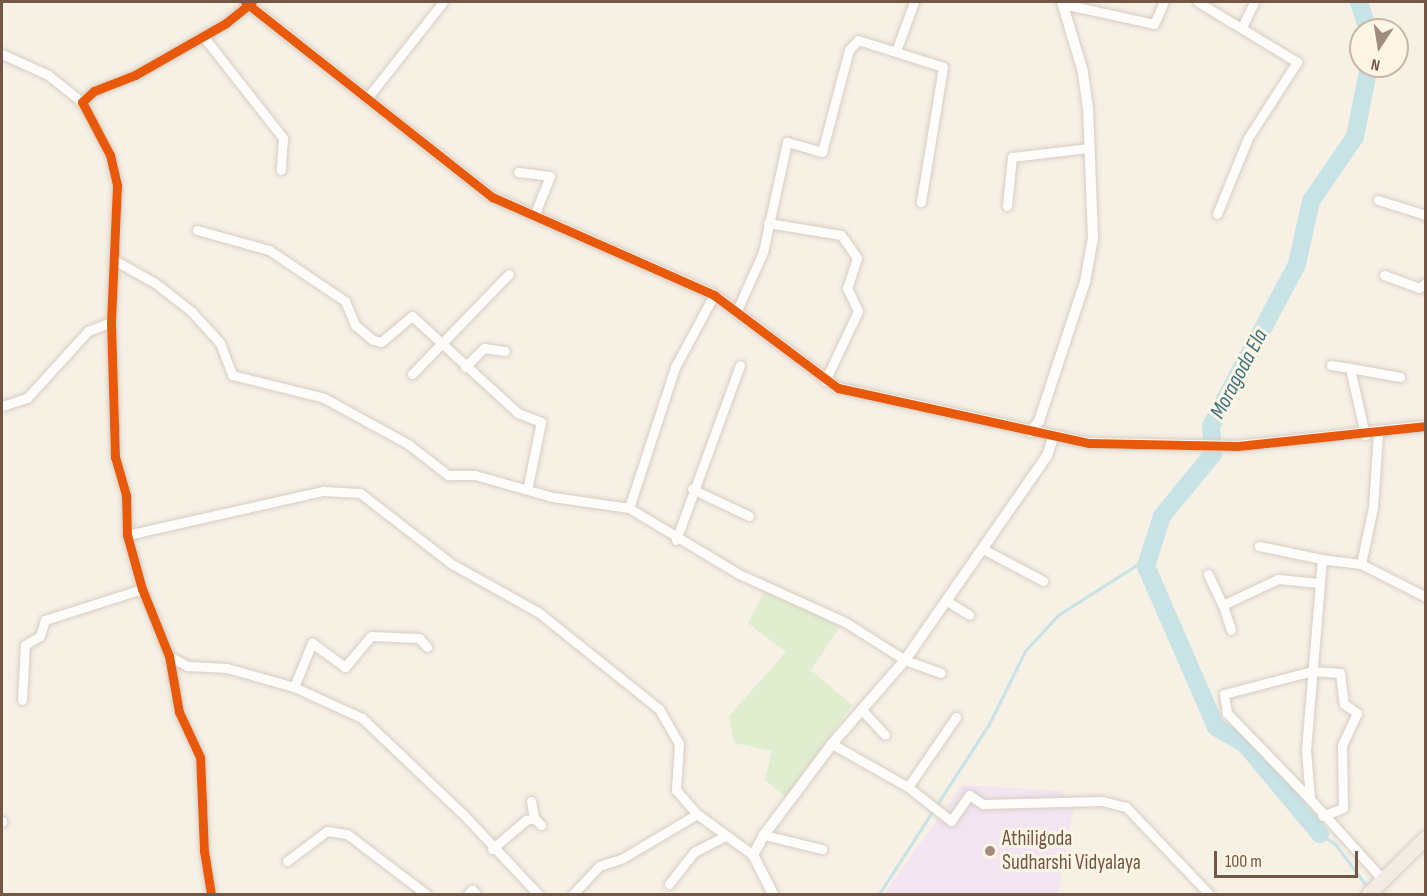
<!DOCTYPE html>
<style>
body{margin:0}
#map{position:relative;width:1427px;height:896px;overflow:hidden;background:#f6f0e5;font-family:"Sofia Sans Condensed",sans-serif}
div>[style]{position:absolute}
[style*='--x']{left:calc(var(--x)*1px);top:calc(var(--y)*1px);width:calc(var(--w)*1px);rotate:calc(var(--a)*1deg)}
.education>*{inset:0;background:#f2e4f0}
.green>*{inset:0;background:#e0edcf}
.stream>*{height:3px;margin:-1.5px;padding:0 1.5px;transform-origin:1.5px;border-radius:1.5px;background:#c7e3e6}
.river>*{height:18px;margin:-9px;padding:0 9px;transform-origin:9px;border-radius:9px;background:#c7e3e6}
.roads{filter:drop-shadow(0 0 2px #d7cdc3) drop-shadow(0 0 2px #d7cdc3)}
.minor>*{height:9px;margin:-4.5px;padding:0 4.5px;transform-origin:4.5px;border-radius:4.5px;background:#fefdfb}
.tertiary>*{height:10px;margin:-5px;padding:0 5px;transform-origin:5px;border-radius:5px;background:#fefdfb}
.primary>*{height:14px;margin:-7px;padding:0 7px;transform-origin:7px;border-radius:7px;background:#f2ece2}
.cycleway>*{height:9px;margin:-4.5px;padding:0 4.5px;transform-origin:4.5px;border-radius:4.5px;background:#e8590c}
.dots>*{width:16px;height:16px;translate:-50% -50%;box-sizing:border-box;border:3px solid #fff5e5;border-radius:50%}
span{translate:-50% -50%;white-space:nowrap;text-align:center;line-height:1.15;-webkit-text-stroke:6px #fff5e5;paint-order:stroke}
.poi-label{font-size:21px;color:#735746}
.left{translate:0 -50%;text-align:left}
.water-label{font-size:22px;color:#3c7481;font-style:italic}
.frame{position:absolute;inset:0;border:3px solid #735746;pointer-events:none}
.north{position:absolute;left:1349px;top:18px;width:60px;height:60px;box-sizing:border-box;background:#fff5e5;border:2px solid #c7b6a5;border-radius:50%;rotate:192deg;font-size:16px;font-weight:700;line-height:24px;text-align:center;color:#735746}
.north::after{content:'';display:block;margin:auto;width:21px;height:27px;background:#a18d7e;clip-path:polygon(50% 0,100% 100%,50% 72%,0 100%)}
.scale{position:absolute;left:1214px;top:851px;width:144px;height:27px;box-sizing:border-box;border:3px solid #735746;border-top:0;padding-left:8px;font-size:18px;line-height:21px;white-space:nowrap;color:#735746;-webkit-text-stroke:4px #fff5e5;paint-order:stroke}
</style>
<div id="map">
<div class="education">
<div style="clip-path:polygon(962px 785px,1060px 791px,1074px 806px,1058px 894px,884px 894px)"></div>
</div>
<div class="green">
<div style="clip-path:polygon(766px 588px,840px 627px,811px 670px,852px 705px,786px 798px,765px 780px,772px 751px,734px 743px,729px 716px,786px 652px,748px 623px)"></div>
</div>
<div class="stream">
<div style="--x:1320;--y:834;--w:18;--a:34"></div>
<div style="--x:1335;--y:844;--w:55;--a:53.1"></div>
<div style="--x:879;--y:894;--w:202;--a:-57.1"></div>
<div style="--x:989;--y:724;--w:81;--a:-63.7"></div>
<div style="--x:1025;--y:651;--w:49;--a:-47.5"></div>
<div style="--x:1058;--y:615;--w:108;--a:-32.5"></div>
</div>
<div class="river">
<div style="--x:1359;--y:2;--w:29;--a:72"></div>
<div style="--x:1320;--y:834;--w:117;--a:-129.8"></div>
<div style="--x:1245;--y:744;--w:34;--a:-150"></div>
<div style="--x:1216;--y:727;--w:176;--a:-113.5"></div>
<div style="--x:1146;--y:566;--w:52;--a:-72.3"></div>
<div style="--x:1162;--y:516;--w:80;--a:-50.6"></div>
<div style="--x:1213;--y:454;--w:28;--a:-94"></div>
<div style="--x:1211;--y:426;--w:183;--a:-62"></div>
<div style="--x:1297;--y:264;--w:65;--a:-77.5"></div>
<div style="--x:1311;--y:201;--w:78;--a:-55.5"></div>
<div style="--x:1355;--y:137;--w:72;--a:-78.8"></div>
</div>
<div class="roads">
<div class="minor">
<div style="--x:1198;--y:2;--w:116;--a:31.2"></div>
<div style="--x:1297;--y:62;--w:90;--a:122.8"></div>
<div style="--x:1248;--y:138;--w:82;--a:112.2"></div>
<div style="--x:1063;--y:4;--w:93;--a:12.4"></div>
<div style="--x:1154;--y:24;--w:24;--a:-66"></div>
<div style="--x:1243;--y:25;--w:25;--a:-64"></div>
<div style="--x:203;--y:36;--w:130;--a:51.9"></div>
<div style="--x:283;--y:138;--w:32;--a:94"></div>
<div style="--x:896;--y:51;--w:52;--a:-69.8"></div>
<div style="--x:2;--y:54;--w:51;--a:24.5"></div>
<div style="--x:48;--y:75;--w:43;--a:38.5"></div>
<div style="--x:368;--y:97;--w:121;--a:-51.7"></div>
<div style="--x:518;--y:172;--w:32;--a:7"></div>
<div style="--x:550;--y:176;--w:43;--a:111.8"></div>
<div style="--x:1378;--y:200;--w:50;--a:17.4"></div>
<div style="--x:1007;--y:206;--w:49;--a:-84.2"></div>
<div style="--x:1012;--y:157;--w:78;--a:-6.7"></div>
<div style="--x:768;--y:223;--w:74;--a:9.3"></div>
<div style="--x:841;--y:235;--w:28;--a:55"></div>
<div style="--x:857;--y:258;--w:32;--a:108"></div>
<div style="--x:847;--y:288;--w:25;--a:64"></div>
<div style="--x:858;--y:311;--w:77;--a:115.2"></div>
<div style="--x:197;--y:230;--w:75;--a:15.5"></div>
<div style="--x:269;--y:250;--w:92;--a:33.9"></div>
<div style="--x:345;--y:301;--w:26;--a:67"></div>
<div style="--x:355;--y:325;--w:23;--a:40"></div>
<div style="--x:373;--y:340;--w:8;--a:14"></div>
<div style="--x:381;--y:342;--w:40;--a:-40"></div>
<div style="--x:412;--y:316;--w:144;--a:42.5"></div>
<div style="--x:518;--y:413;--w:25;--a:21"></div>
<div style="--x:541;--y:422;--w:65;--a:101.5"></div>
<div style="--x:114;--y:260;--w:47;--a:29.3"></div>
<div style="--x:155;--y:283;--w:46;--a:37.9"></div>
<div style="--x:191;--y:311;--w:43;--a:47.8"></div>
<div style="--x:220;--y:343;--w:34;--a:69"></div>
<div style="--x:232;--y:375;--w:95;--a:14"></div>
<div style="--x:324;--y:398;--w:96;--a:28.7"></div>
<div style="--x:408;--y:444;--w:51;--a:37.8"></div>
<div style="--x:448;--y:475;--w:27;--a:0"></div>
<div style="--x:475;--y:475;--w:81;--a:15.8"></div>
<div style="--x:553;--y:497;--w:77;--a:8.2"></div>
<div style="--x:629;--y:508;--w:128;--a:31"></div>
<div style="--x:739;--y:574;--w:116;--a:24.4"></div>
<div style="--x:845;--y:622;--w:71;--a:32.3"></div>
<div style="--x:905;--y:660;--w:38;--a:20"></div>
<div style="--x:1384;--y:275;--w:37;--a:20"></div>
<div style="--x:1419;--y:288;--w:9;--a:-36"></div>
<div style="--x:738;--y:308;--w:61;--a:-65.9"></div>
<div style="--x:763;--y:252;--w:113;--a:-77.7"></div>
<div style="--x:787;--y:142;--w:36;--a:16"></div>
<div style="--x:822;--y:152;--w:106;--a:-75.2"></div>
<div style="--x:849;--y:50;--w:13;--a:-48"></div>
<div style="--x:858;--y:40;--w:89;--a:17.6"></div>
<div style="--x:943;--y:67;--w:137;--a:99.3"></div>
<div style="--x:1331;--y:365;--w:19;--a:9"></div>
<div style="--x:465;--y:367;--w:27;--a:-45"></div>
<div style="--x:484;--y:348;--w:21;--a:8"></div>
<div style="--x:412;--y:374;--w:139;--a:-45.9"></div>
<div style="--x:2;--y:406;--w:26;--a:-18"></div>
<div style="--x:27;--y:398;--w:91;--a:-47.7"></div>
<div style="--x:88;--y:331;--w:25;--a:-21"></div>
<div style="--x:1378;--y:434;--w:73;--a:93.9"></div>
<div style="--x:1373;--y:507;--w:58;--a:101.9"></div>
<div style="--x:1361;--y:564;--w:39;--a:-173"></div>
<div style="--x:1322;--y:559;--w:192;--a:94.8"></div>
<div style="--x:1306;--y:750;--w:49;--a:85.3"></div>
<div style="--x:1310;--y:799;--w:110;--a:47.9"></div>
<div style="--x:1365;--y:435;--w:69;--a:-102.6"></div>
<div style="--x:1350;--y:368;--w:51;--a:10.2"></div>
<div style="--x:692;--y:489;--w:63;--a:25.3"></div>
<div style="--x:629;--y:508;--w:148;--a:-71.9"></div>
<div style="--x:675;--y:367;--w:82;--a:-61.6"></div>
<div style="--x:127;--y:535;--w:201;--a:-12.7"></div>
<div style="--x:323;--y:491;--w:37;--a:3"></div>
<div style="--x:360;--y:493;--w:116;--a:37.7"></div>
<div style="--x:452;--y:564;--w:98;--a:29.2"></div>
<div style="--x:538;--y:612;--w:155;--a:38.7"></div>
<div style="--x:659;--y:709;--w:39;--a:60"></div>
<div style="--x:679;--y:743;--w:47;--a:93.7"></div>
<div style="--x:676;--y:790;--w:32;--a:49"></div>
<div style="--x:697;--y:814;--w:69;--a:36.2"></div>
<div style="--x:676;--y:540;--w:186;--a:-69.9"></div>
<div style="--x:1259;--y:546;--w:64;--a:11.7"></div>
<div style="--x:985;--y:550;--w:66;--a:28.1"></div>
<div style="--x:1361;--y:564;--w:73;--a:26.9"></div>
<div style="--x:1208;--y:574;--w:35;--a:65"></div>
<div style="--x:947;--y:601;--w:26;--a:32"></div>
<div style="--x:1231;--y:630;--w:25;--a:-108"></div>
<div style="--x:1223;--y:606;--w:5;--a:-37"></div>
<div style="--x:1227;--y:603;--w:56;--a:-25.2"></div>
<div style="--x:1278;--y:579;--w:41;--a:5.6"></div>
<div style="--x:169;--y:656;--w:21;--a:29"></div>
<div style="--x:187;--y:666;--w:40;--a:2.9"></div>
<div style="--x:227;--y:668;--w:70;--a:15.8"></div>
<div style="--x:294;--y:687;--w:75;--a:24.5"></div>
<div style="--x:362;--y:718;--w:141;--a:43.6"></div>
<div style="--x:464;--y:815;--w:108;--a:46.9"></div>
<div style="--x:294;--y:687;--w:48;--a:-67.8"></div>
<div style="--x:312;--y:643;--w:41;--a:36"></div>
<div style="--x:345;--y:667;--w:40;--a:-50"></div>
<div style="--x:371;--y:636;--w:48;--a:2.4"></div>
<div style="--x:419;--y:638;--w:12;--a:48"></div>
<div style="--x:22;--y:700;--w:55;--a:-86.9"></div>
<div style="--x:25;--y:645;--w:17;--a:-31"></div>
<div style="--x:40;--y:636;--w:17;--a:-73"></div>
<div style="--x:45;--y:620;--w:102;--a:-17.7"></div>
<div style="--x:861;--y:709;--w:35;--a:47"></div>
<div style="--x:832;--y:744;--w:87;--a:29.5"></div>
<div style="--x:908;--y:787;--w:55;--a:38.3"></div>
<div style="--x:951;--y:821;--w:32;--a:-55"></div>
<div style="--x:969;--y:795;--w:17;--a:33"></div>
<div style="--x:983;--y:804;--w:119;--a:-1.4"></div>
<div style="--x:1102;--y:801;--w:25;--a:14"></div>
<div style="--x:1126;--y:807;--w:120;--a:46.3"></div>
<div style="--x:908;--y:787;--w:85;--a:-55.6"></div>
<div style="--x:1310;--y:799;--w:120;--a:-134"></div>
<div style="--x:1227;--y:713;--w:19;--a:-99"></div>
<div style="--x:1224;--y:694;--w:91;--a:-14.6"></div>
<div style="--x:1312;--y:671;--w:28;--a:4"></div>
<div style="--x:1340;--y:673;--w:31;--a:83"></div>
<div style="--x:1344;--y:704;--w:16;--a:35"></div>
<div style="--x:1357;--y:713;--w:35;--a:115"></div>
<div style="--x:1342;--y:745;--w:63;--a:89.1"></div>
<div style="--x:1343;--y:808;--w:22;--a:159"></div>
<div style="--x:531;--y:801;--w:17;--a:80"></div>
<div style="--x:2;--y:821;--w:1;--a:90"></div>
<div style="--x:764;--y:835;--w:60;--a:13.6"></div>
<div style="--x:492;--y:849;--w:45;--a:-40.5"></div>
<div style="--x:526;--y:820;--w:8;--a:-14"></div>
<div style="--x:534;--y:818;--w:10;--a:45"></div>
<div style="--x:287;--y:861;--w:50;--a:-36.9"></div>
<div style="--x:327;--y:831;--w:20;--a:9"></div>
<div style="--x:347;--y:834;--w:99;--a:37.2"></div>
<div style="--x:669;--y:884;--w:41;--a:-52"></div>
<div style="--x:694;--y:852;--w:35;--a:-27"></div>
<div style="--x:211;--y:894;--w:44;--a:-99.2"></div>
<div style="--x:204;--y:851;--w:94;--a:-92.4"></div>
<div style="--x:200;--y:757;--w:50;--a:-115"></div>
<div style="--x:179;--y:712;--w:57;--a:-100.1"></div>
<div style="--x:169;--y:656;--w:72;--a:-111.9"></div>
<div style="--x:142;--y:589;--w:56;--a:-105.5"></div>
<div style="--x:127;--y:535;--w:40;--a:-91.4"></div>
<div style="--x:126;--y:495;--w:40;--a:-106"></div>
<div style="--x:115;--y:457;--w:135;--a:-91.7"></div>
<div style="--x:111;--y:322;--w:137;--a:-87.5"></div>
<div style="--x:117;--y:185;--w:31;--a:-103"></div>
<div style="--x:110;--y:155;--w:60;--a:-117.8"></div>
<div style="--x:82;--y:102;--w:16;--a:-43"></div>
<div style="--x:94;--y:91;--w:44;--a:-21.3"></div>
<div style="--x:135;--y:75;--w:105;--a:-29.7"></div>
<div style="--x:226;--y:23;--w:33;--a:-40"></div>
<div style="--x:468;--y:894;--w:6;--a:-45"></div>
<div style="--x:472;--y:890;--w:6;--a:45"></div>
<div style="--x:573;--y:894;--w:38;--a:-47"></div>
<div style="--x:599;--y:866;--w:25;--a:-18"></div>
<div style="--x:623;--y:858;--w:86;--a:-30.7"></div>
</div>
<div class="tertiary">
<div style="--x:245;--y:2;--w:315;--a:38.3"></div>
<div style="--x:492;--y:197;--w:243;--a:23.8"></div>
<div style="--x:714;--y:295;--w:155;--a:36.9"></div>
<div style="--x:838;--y:388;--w:257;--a:12.4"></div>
<div style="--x:1089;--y:443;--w:149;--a:1.2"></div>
<div style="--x:1238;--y:446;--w:189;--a:-6.1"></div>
<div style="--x:1031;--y:432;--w:14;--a:-54"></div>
<div style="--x:1039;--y:421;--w:146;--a:-71.7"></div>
<div style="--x:1085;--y:282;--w:45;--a:-79.7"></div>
<div style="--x:1093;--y:238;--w:129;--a:-92.2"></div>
<div style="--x:1088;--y:109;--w:37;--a:-98"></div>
<div style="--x:1083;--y:72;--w:73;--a:-106.7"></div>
<div style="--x:773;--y:894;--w:44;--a:-117.1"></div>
<div style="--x:753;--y:855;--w:23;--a:-61"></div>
<div style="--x:764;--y:835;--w:114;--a:-53.2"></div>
<div style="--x:832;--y:744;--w:111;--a:-49"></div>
<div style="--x:905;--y:660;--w:249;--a:-55.2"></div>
<div style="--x:1047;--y:456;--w:19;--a:-72"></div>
</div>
<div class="primary">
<div style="--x:1369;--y:894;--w:80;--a:-44.5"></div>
</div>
</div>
<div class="cycleway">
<div style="--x:245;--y:2;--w:315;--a:38.3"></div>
<div style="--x:492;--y:197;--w:243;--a:23.8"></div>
<div style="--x:714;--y:295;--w:155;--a:36.9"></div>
<div style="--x:838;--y:388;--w:257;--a:12.4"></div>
<div style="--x:1089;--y:443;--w:149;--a:1.2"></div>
<div style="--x:1238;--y:446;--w:189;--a:-6.1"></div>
<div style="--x:211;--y:894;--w:44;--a:-99.2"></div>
<div style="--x:204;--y:851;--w:94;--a:-92.4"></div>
<div style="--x:200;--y:757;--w:50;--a:-115"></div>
<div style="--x:179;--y:712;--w:57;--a:-100.1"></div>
<div style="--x:169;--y:656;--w:72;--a:-111.9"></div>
<div style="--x:142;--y:589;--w:56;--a:-105.5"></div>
<div style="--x:127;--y:535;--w:40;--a:-91.4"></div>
<div style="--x:126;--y:495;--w:40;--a:-106"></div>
<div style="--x:115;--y:457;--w:135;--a:-91.7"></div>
<div style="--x:111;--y:322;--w:137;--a:-87.5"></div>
<div style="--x:117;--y:185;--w:31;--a:-103"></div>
<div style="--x:110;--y:155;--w:60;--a:-117.8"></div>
<div style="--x:82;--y:102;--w:16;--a:-43"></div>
<div style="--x:94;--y:91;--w:44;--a:-21.3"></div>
<div style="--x:135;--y:75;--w:105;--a:-29.7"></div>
<div style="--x:226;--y:23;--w:33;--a:-39"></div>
</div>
<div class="dots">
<div style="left:990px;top:851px;background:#a18d7e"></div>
</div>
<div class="poi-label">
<span class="left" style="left:1002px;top:851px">Athiligoda<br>Sudharshi Vidyalaya</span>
</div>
<div class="water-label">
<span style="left:1239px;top:374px;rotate:-62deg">Moragoda Ela</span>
</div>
<div class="frame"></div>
<div class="north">N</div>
<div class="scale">100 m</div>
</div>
